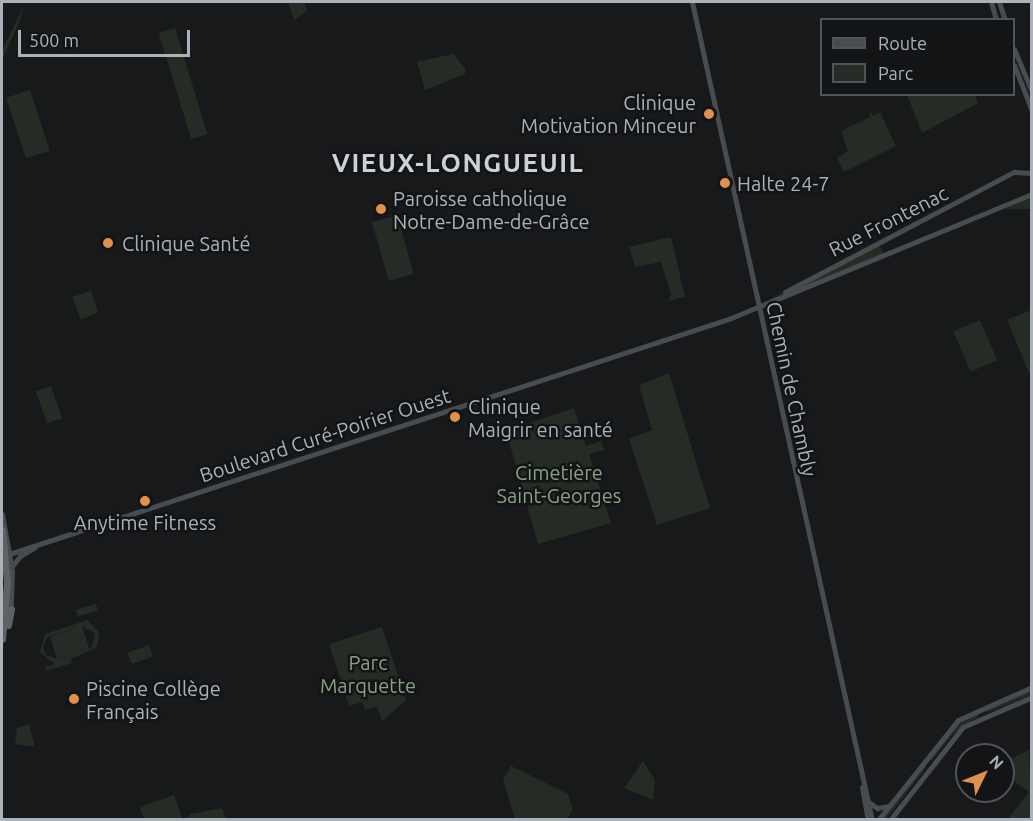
<!DOCTYPE html>
<meta charset="utf-8">
<style>
body{margin:0}
#map{position:relative;width:1033px;height:821px;overflow:hidden;background:#18191a;font-family:Ubuntu,sans-serif}
div>[style]{position:absolute}
[style*='--x']{left:calc(var(--x)*1px);top:calc(var(--y)*1px);width:calc(var(--w)*1px);rotate:calc(var(--a)*1deg)}
.green>*{inset:0;background:#252c25;transform-origin:0 0}
.secondary>*{height:5px;margin:-2.5px;padding:0 2.5px;transform-origin:2.5px;border-radius:2.5px;background:#484b4f}
.trunk>*{height:7px;margin:-3.5px;padding:0 3.5px;transform-origin:3.5px;border-radius:3.5px;background:#5e6266}
.dots>*{width:16px;height:16px;translate:-50% -50%;box-sizing:border-box;border:3px solid #131415;border-radius:50%}
span{translate:-50% -50%;white-space:nowrap;text-align:center;line-height:1.15;-webkit-text-stroke:5px #131415;paint-order:stroke}
.poi-label{font-size:20px;color:#acb2b9}
.right{translate:-100% -50%;text-align:right}
.left{translate:0 -50%;text-align:left}
.street-label{font-size:20px;color:#acb2b9}
.park-label{font-size:20px;color:#89a185}
.district-label{font-size:26px;color:#cdd0d5;font-weight:700;letter-spacing:1.5px}
.frame{position:absolute;inset:0;border:3px solid #acb2b9;pointer-events:none}
.legend{position:absolute;left:820px;top:18px;width:195px;height:78px;box-sizing:border-box;background:#131415;border:2px solid #505357;margin:0;padding:8px 10px;list-style:none;font-size:18px;color:#acb2b9}
.legend li{display:flex;align-items:center;gap:12px;height:30px}
.legend b{width:30px;border:2px solid #505357}
.north{position:absolute;left:955px;top:743px;width:60px;height:60px;box-sizing:border-box;background:#131415;border:2px solid #505357;border-radius:50%;rotate:47deg;font-size:16px;font-weight:700;line-height:24px;text-align:center;color:#acb2b9}
.north::after{content:'';display:block;margin:auto;width:21px;height:27px;background:#e0904b;clip-path:polygon(50% 0,100% 100%,50% 72%,0 100%)}
.scale{position:absolute;left:18px;top:30px;width:172px;height:27px;box-sizing:border-box;border:3px solid #acb2b9;border-top:0;padding-left:8px;font-size:18px;line-height:21px;white-space:nowrap;color:#acb2b9;-webkit-text-stroke:4px #131415;paint-order:stroke}
</style>
<div id="map">
<div class="green">
<div style="clip-path:polygon(26px 2px,16px 30px,2px 60px,2px 50px)"></div>
<div style="clip-path:polygon(288px 2px,304px 2px,307px 11px,294px 20px)"></div>
<div style="left:175px;top:28px;width:111px;height:17px;rotate:73deg"></div>
<div style="clip-path:polygon(453px 54px,465px 68px,465px 74px,425px 90px,417px 62px)"></div>
<div style="left:30px;top:90px;width:64px;height:25px;rotate:72deg"></div>
<div style="clip-path:polygon(907px 95px,975px 95px,978px 103px,922px 133px)"></div>
<div style="clip-path:polygon(870px 110px,873px 116px,880px 112px,896px 146px,844px 172px,837px 158px,848px 151px,841px 131px,870px 117px)"></div>
<div style="clip-path:polygon(1031px 198px,1031px 209px,1004px 209px)"></div>
<div style="left:397px;top:215px;width:61px;height:26px;rotate:74deg"></div>
<div style="clip-path:polygon(671px 237px,685px 297px,668px 301px,671px 294px,661px 262px,635px 267px,629px 247px)"></div>
<div style="clip-path:polygon(878px 242px,884px 255px,759px 305px)"></div>
<div style="clip-path:polygon(91px 291px,98px 312px,81px 320px,72px 297px)"></div>
<div style="clip-path:polygon(1031px 310px,1032px 372px,1029px 373px,1007px 320px)"></div>
<div style="left:980px;top:320px;width:44px;height:29px;rotate:67deg"></div>
<div style="clip-path:polygon(669px 373px,710px 508px,657px 525px,629px 439px,652px 430px,639px 385px)"></div>
<div style="left:51px;top:386px;width:34px;height:16px;rotate:71deg"></div>
<div style="clip-path:polygon(574px 408px,586px 446px,601px 441px,604px 450px,589px 454px,611px 523px,538px 544px,506px 431px)"></div>
<div style="left:96px;top:604px;width:7px;height:21px;rotate:74deg"></div>
<div style="clip-path:polygon(evenodd,88px 620px,100px 634px,96px 648px,71px 659px,72px 663px,46px 671px,45px 667px,55px 664px,40px 652px,45px 634px,88px 620px,82px 626px,95px 633px,92px 647px,58px 659px,46px 655px,43px 647px,47px 638px,51px 636px,81px 626px,50px 637px,57px 659px,89px 648px,82px 626px)"></div>
<div style="clip-path:polygon(382px 627px,406px 700px,382px 721px,377px 706px,365px 710px,362px 702px,349px 706px,329px 644px)"></div>
<div style="left:149px;top:645px;width:12px;height:23px;rotate:70deg"></div>
<div style="clip-path:polygon(1031px 689px,1031px 695px,989px 712px,983px 710px)"></div>
<div style="clip-path:polygon(977px 712px,979px 716px,954px 733px,932px 760px,928px 759px,958px 723px)"></div>
<div style="clip-path:polygon(29px 724px,35px 747px,15px 744px,17px 728px)"></div>
<div style="clip-path:polygon(1029px 750px,1031px 819px,1008px 819px,1029px 792px,1003px 773px,1003px 762px)"></div>
<div style="clip-path:polygon(643px 761px,655px 780px,653px 800px,624px 788px)"></div>
<div style="clip-path:polygon(924px 765px,926px 768px,886px 819px,882px 820px)"></div>
<div style="clip-path:polygon(511px 766px,568px 794px,573px 810px,567px 819px,515px 819px,503px 780px)"></div>
<div style="clip-path:polygon(174px 795px,182px 818px,144px 819px,140px 807px)"></div>
<div style="clip-path:polygon(222px 808px,226px 819px,186px 819px,191px 814px)"></div>
</div>
<div class="secondary">
<div style="--x:692;--y:2;--w:838;--a:77.59"></div>
<div style="--x:991;--y:2;--w:19;--a:74"></div>
<div style="--x:999;--y:2;--w:19;--a:72"></div>
<div style="--x:1014;--y:49;--w:47;--a:67.3"></div>
<div style="--x:1014;--y:65;--w:49;--a:68.6"></div>
<div style="--x:785;--y:292;--w:259;--a:-27.7"></div>
<div style="--x:1014;--y:172;--w:18;--a:3"></div>
<div style="--x:2;--y:514;--w:58;--a:80"></div>
<div style="--x:12;--y:571;--w:38;--a:92"></div>
<div style="--x:3;--y:556;--w:766;--a:-18.1"></div>
<div style="--x:731;--y:318;--w:326;--a:-22.4"></div>
<div style="--x:12;--y:566;--w:13;--a:-51"></div>
<div style="--x:20;--y:556;--w:17;--a:-31"></div>
<div style="--x:862;--y:787;--w:34;--a:80"></div>
<div style="--x:870;--y:803;--w:9;--a:36"></div>
<div style="--x:877;--y:808;--w:11;--a:-10"></div>
<div style="--x:878;--y:820;--w:128;--a:-51.3"></div>
<div style="--x:958;--y:720;--w:81;--a:-24"></div>
<div style="--x:890;--y:820;--w:118;--a:-51.9"></div>
<div style="--x:963;--y:727;--w:75;--a:-23.5"></div>
</div>
<div class="trunk">
<div style="--x:2;--y:530;--w:52;--a:84.5"></div>
<div style="--x:7;--y:582;--w:57;--a:95"></div>
<div style="--x:8;--y:625;--w:16;--a:-79"></div>
</div>
<div class="dots">
<div style="left:709px;top:114px;background:#e0904b"></div>
<div style="left:725px;top:183px;background:#e0904b"></div>
<div style="left:381px;top:209px;background:#e0904b"></div>
<div style="left:108px;top:243px;background:#e0904b"></div>
<div style="left:455px;top:417px;background:#e0904b"></div>
<div style="left:145px;top:501px;background:#e0904b"></div>
<div style="left:74px;top:699px;background:#e0904b"></div>
</div>
<div class="poi-label">
<span class="right" style="left:696px;top:114px">Clinique<br>Motivation Minceur</span>
<span class="left" style="left:737px;top:183px">Halte 24-7</span>
<span class="left" style="left:393px;top:210px">Paroisse catholique<br>Notre-Dame-de-Grâce</span>
<span class="left" style="left:122px;top:243px">Clinique Santé</span>
<span class="left" style="left:468px;top:418px">Clinique<br>Maigrir en santé</span>
<span style="left:145px;top:522px">Anytime Fitness</span>
<span class="left" style="left:86px;top:700px">Piscine Collège<br>Français</span>
</div>
<div class="street-label">
<span style="left:888px;top:221px;rotate:-27deg">Rue Frontenac</span>
<span style="left:792px;top:389px;rotate:78deg">Chemin de Chambly</span>
<span style="left:325px;top:435px;rotate:-18deg">Boulevard Curé-Poirier Ouest</span>
</div>
<div class="park-label">
<span style="left:559px;top:484px">Cimetière<br>Saint-Georges</span>
<span style="left:368px;top:674px">Parc<br>Marquette</span>
</div>
<div class="district-label">
<span style="left:458px;top:163px">VIEUX-LONGUEUIL</span>
</div>
<div class="frame"></div>
<ul class="legend">
<li><b style="height:8px;background:#484b4f"></b>Route</li>
<li><b style="height:16px;background:#252c25"></b>Parc</li>
</ul>
<div class="north">N</div>
<div class="scale">500 m</div>
</div>
